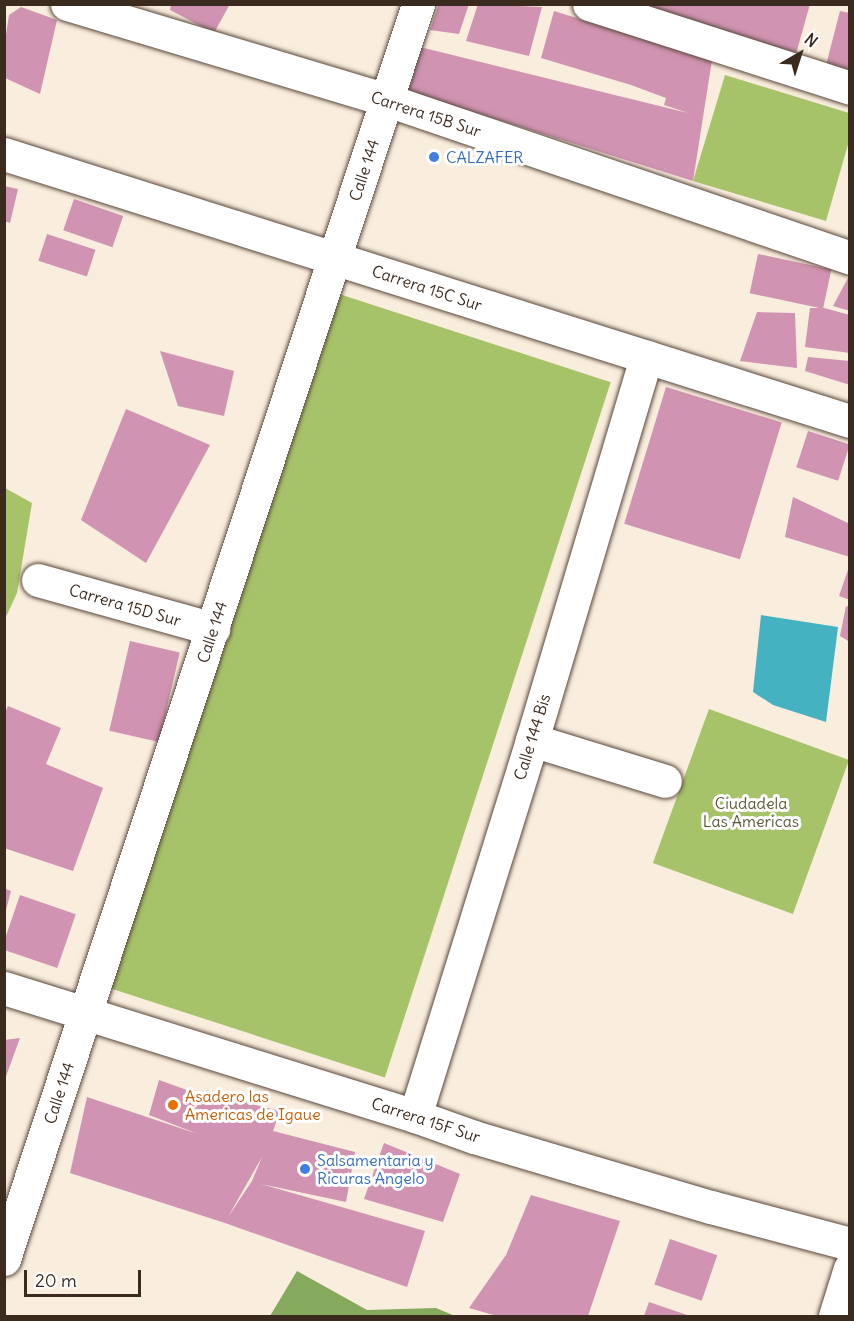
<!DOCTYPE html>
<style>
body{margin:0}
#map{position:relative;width:854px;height:1321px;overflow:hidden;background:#f9eddd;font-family:Delius,sans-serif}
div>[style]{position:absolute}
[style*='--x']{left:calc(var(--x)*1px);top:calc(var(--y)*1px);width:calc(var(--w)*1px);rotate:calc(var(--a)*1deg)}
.green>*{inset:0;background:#a7c369;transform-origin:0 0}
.forest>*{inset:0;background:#85a95d}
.water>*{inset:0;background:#44b2c1}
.building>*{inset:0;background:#d093b1;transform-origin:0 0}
.roads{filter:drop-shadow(0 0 2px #58473b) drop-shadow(0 0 2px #58473b)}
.minor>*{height:33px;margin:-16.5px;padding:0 16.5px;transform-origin:16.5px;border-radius:16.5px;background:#fff}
.dots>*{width:16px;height:16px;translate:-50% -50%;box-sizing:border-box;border:3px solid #fff;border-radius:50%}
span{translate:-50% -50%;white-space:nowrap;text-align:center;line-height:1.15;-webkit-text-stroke:6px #fff;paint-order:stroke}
.street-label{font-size:16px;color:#3b2a1e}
.shop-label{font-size:16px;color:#366cbe}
.left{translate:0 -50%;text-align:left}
.park-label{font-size:16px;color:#5b5834}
.food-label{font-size:16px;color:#c56008}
.frame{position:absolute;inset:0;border:6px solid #3b2a1e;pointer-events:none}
.north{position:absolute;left:770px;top:24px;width:60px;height:60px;-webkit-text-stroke:4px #fff;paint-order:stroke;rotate:39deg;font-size:16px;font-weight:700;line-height:24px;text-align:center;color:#3b2a1e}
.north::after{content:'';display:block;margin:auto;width:21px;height:27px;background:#3b2a1e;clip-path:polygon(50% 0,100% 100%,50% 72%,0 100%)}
.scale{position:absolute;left:24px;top:1270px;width:117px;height:27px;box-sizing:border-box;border:3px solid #3b2a1e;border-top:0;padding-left:8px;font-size:18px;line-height:21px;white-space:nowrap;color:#3b2a1e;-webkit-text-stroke:4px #fff;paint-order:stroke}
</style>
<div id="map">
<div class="green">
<div style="clip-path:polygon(725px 75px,849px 113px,849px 141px,826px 221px,693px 181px)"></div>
<div style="left:333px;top:292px;width:292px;height:731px;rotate:18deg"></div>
<div style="clip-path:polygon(5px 488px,32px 503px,17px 593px,5px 619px)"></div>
<div style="left:709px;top:709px;width:149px;height:164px;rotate:20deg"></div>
</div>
<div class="forest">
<div style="clip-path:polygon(297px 1271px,367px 1310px,436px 1308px,455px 1316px,270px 1316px)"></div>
</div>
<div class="water">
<div style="clip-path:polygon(761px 615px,838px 627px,826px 722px,773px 705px,753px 692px)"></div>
</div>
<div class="building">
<div style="clip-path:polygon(171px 4px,230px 4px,214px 33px,170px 10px)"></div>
<div style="clip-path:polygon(439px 4px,469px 4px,459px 34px,430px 30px)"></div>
<div style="clip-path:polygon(478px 4px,542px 7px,529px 56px,466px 41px)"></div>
<div style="clip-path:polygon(641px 4px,810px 4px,796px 54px)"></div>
<div style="clip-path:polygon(21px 7px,57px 20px,40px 94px,5px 78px,5px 41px,9px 15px)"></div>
<div style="clip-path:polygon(554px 11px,712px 60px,693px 181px,406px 91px,420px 47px,688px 113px,664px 105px,666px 98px,631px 85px,541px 58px)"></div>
<div style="clip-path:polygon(840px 11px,850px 13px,850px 77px,825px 69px)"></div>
<div style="clip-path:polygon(4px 186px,18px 189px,10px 223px,4px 221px)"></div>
<div style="left:74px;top:199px;width:52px;height:33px;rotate:19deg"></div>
<div style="left:47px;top:234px;width:51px;height:28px;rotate:18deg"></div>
<div style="left:758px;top:254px;width:75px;height:40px;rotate:12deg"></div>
<div style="clip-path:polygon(850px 274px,850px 311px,833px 306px)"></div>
<div style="clip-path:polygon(810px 308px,824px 308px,850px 315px,850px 353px,805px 347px)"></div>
<div style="clip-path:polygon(757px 312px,795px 313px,797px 368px,740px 361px)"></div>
<div style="clip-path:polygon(160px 351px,234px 371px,224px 416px,178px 406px)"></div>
<div style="clip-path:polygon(808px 357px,850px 361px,850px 385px,805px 371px)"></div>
<div style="left:666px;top:387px;width:121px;height:143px;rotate:17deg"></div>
<div style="clip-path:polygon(126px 409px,210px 445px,146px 563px,81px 520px)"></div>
<div style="left:808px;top:431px;width:44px;height:38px;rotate:18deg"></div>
<div style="clip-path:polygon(793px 497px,850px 524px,850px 557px,785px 537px)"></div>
<div style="clip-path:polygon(849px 567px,850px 567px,850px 600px,839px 596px)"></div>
<div style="clip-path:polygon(846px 606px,850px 607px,850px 642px,840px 636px)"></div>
<div style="left:130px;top:641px;width:51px;height:92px;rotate:13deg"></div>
<div style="clip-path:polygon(8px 706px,61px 728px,46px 764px,103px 788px,73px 871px,4px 848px,4px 715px)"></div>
<div style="clip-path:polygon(4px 888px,11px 891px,5px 914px,4px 914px)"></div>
<div style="left:20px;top:895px;width:59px;height:57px;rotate:19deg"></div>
<div style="clip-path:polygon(20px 1038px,5px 1079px,4px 1079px,4px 1040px)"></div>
<div style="clip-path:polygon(evenodd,159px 1080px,201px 1095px,181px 1125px,208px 1093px,280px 1111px,273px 1131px,355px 1152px,346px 1202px,261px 1184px,425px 1231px,407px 1287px,225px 1223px,70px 1173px,87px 1097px,198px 1134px,149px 1115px,159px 1080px,262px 1157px,252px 1181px,228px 1217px,262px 1157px)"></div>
<div style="clip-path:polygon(384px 1143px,460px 1174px,443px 1222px,364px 1199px)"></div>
<div style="clip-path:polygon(531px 1195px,620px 1221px,588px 1316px,497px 1316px,469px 1308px,506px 1255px)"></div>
<div style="left:670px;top:1239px;width:50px;height:48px;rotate:19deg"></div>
<div style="clip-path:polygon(649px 1302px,690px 1316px,644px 1316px)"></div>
</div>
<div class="roads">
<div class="minor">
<div style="--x:67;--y:4;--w:334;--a:16.7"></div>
<div style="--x:387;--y:100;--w:489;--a:18.8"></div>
<div style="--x:589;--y:4;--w:274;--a:17.8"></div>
<div style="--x:4;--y:154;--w:887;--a:17.52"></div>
<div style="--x:38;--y:580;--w:182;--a:15.6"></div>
<div style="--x:532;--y:740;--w:139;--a:17.1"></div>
<div style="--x:4;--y:988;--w:430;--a:17.3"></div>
<div style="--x:415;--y:1116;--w:63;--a:19.6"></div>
<div style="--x:474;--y:1137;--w:247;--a:16.5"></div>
<div style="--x:711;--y:1207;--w:144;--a:14.9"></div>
<div style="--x:415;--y:1116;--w:394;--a:-72.7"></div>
<div style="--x:532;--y:740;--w:400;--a:-73.4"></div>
<div style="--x:4;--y:1259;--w:1322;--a:-71.74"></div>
<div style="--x:835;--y:1316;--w:50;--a:-72.6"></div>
</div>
</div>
<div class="dots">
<div style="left:434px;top:157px;background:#3f7fe0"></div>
<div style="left:173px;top:1105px;background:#e8710a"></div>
<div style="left:305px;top:1169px;background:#3f7fe0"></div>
</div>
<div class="street-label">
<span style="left:426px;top:114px;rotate:18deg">Carrera 15B Sur</span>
<span style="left:364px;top:170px;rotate:-72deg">Calle 144</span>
<span style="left:427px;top:288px;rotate:18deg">Carrera 15C Sur</span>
<span style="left:125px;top:605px;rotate:16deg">Carrera 15D Sur</span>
<span style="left:212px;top:632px;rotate:-72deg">Calle 144</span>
<span style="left:532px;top:737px;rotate:-73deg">Calle 144 Bis</span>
<span style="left:59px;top:1093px;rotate:-72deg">Calle 144</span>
<span style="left:426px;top:1120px;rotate:18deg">Carrera 15F Sur</span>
</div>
<div class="shop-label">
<span class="left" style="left:446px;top:157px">CALZAFER</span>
<span class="left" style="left:317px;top:1169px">Salsamentaria y<br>Ricuras Angelo</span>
</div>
<div class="park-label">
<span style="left:751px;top:812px">Ciudadela<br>Las Americas</span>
</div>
<div class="food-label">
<span class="left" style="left:185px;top:1105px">Asadero las<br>Americas de Igaue</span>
</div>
<div class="frame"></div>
<div class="north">N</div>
<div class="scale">20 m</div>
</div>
